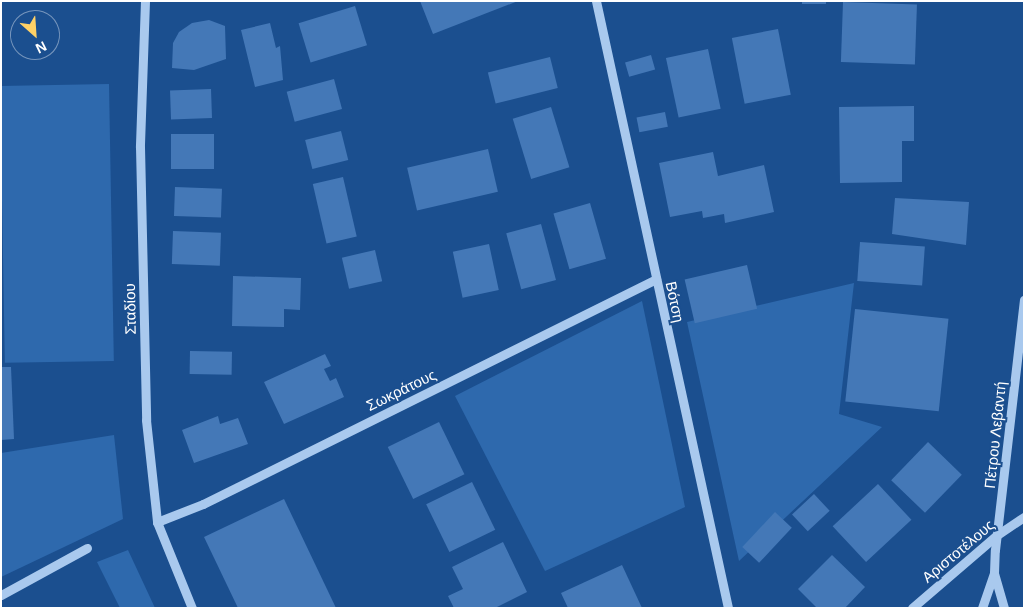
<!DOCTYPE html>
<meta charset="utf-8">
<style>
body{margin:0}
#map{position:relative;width:1025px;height:609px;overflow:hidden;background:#1b4f8f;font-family:Helvetica,sans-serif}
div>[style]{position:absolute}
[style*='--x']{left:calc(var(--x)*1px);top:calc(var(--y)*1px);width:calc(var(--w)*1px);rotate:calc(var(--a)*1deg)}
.green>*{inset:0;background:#2e69ad;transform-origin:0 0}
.building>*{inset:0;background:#4478b7;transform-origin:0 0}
.minor>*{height:9px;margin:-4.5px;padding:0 4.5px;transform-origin:4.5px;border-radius:4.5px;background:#a9c9ee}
span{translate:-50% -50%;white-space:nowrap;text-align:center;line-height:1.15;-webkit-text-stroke:4px #1b4f8f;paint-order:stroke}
.street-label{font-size:15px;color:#fff}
.frame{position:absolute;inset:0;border:2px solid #fff;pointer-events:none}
.north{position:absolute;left:10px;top:10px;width:50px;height:50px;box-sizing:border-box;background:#1b4f8f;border:1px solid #7695bc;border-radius:50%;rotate:154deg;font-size:14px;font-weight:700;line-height:20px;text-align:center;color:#fff}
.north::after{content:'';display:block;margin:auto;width:18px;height:22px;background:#ffd166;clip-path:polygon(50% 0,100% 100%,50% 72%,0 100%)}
</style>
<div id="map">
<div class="green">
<div style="left:109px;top:84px;width:277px;height:109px;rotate:89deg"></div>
<div style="clip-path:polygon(854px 283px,839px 414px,882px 427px,739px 561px,687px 322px)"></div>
<div style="clip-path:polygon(642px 301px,685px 507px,545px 571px,455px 396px)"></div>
<div style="clip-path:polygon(114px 435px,123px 519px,1px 577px,1px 453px)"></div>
<div style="clip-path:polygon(128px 550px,155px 608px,120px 608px,97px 562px)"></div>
</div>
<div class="building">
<div style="clip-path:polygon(420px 1px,518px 1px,433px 34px)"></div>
<div style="left:802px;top:1px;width:24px;height:3px"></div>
<div style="left:843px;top:2px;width:74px;height:60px;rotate:2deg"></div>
<div style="left:355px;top:6px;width:41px;height:59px;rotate:73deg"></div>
<div style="clip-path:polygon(209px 20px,225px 26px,226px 59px,194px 70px,172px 68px,173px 43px,179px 32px,192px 23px)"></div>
<div style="clip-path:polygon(270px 23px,276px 48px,280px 46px,283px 80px,255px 87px,241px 30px)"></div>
<div style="left:778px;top:29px;width:67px;height:47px;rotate:79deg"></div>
<div style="left:708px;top:49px;width:61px;height:43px;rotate:78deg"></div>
<div style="left:651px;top:55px;width:15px;height:27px;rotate:74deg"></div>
<div style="left:550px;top:57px;width:32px;height:64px;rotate:76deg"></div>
<div style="left:334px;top:79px;width:31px;height:49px;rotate:75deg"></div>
<div style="left:211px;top:89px;width:29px;height:41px;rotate:88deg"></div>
<div style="clip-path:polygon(914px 106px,914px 141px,902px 141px,902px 182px,840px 183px,839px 107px)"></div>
<div style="left:551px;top:107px;width:63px;height:40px;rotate:73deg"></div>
<div style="left:665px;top:112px;width:15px;height:29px;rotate:79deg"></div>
<div style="left:341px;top:131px;width:30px;height:37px;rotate:76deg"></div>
<div style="left:171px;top:134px;width:43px;height:35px"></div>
<div style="left:488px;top:149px;width:44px;height:83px;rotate:77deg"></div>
<div style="clip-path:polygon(713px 152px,718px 176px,764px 165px,774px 212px,725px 223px,724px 214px,703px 218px,702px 211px,670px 217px,659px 163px)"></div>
<div style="left:343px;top:177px;width:61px;height:31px;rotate:77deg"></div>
<div style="left:175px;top:187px;width:47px;height:29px;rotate:2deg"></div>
<div style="clip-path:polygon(895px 198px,969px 202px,966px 245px,892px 234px)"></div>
<div style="left:590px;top:203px;width:58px;height:38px;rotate:74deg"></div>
<div style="left:541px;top:224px;width:58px;height:36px;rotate:75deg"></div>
<div style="left:173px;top:231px;width:48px;height:33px;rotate:2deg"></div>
<div style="left:860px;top:242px;width:65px;height:39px;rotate:4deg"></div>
<div style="left:489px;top:244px;width:47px;height:37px;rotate:78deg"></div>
<div style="left:375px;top:250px;width:32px;height:34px;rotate:77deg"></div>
<div style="left:747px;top:265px;width:45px;height:64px;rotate:77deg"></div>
<div style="clip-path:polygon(233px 276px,301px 278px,300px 310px,284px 309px,284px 327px,232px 326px)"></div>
<div style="left:855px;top:309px;width:94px;height:93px;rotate:6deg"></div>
<div style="left:190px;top:351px;width:42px;height:23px;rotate:1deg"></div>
<div style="clip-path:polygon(325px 354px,331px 366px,324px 369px,330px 381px,336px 378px,344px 397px,284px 424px,264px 382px)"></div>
<div style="clip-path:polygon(1px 367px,11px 367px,14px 439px,1px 440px)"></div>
<div style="clip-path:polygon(218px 416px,220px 424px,238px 418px,248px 444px,194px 463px,182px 430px)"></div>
<div style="left:439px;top:422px;width:58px;height:57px;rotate:64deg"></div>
<div style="left:928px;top:442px;width:47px;height:53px;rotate:44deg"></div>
<div style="left:472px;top:482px;width:53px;height:51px;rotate:64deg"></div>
<div style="left:878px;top:484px;width:49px;height:62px;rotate:47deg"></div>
<div style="left:814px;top:494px;width:23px;height:30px;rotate:47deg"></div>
<div style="clip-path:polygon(284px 499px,336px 608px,238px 608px,204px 537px)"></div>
<div style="left:775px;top:512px;width:23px;height:48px;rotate:43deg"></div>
<div style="clip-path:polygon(503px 542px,527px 592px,495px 608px,454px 608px,448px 596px,463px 589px,452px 567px)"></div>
<div style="clip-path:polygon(832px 555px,865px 587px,845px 608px,817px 608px,798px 589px)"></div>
<div style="clip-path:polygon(622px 565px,642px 608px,568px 608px,561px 593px)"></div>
</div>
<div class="minor">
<div style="--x:145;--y:1;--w:146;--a:92"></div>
<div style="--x:140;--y:147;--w:273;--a:88.7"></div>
<div style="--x:146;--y:420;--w:103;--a:83.8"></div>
<div style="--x:157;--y:522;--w:93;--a:67.9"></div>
<div style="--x:596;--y:1;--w:621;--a:77.73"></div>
<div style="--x:157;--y:522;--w:49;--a:-21.4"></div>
<div style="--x:203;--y:504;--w:506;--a:-26.41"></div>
<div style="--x:1;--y:595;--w:98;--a:-28.7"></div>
<div style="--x:912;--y:608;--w:112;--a:-40.7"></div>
<div style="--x:997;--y:535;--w:32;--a:-34"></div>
<div style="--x:982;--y:608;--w:37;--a:-71"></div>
<div style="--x:1004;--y:608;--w:36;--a:-106"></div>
<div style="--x:994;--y:573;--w:23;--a:-88"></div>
<div style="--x:995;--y:550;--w:252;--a:-83.4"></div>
</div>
<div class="street-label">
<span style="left:675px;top:302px;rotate:78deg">Βότση</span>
<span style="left:130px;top:309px;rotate:-91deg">Σταδίου</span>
<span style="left:401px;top:390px;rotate:-26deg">Σωκράτους</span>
<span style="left:995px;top:435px;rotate:-84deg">Πέτρου Λεβαντή</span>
<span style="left:958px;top:551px;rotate:-40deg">Αριστοτέλους</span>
</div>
<div class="frame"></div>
<div class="north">N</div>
</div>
